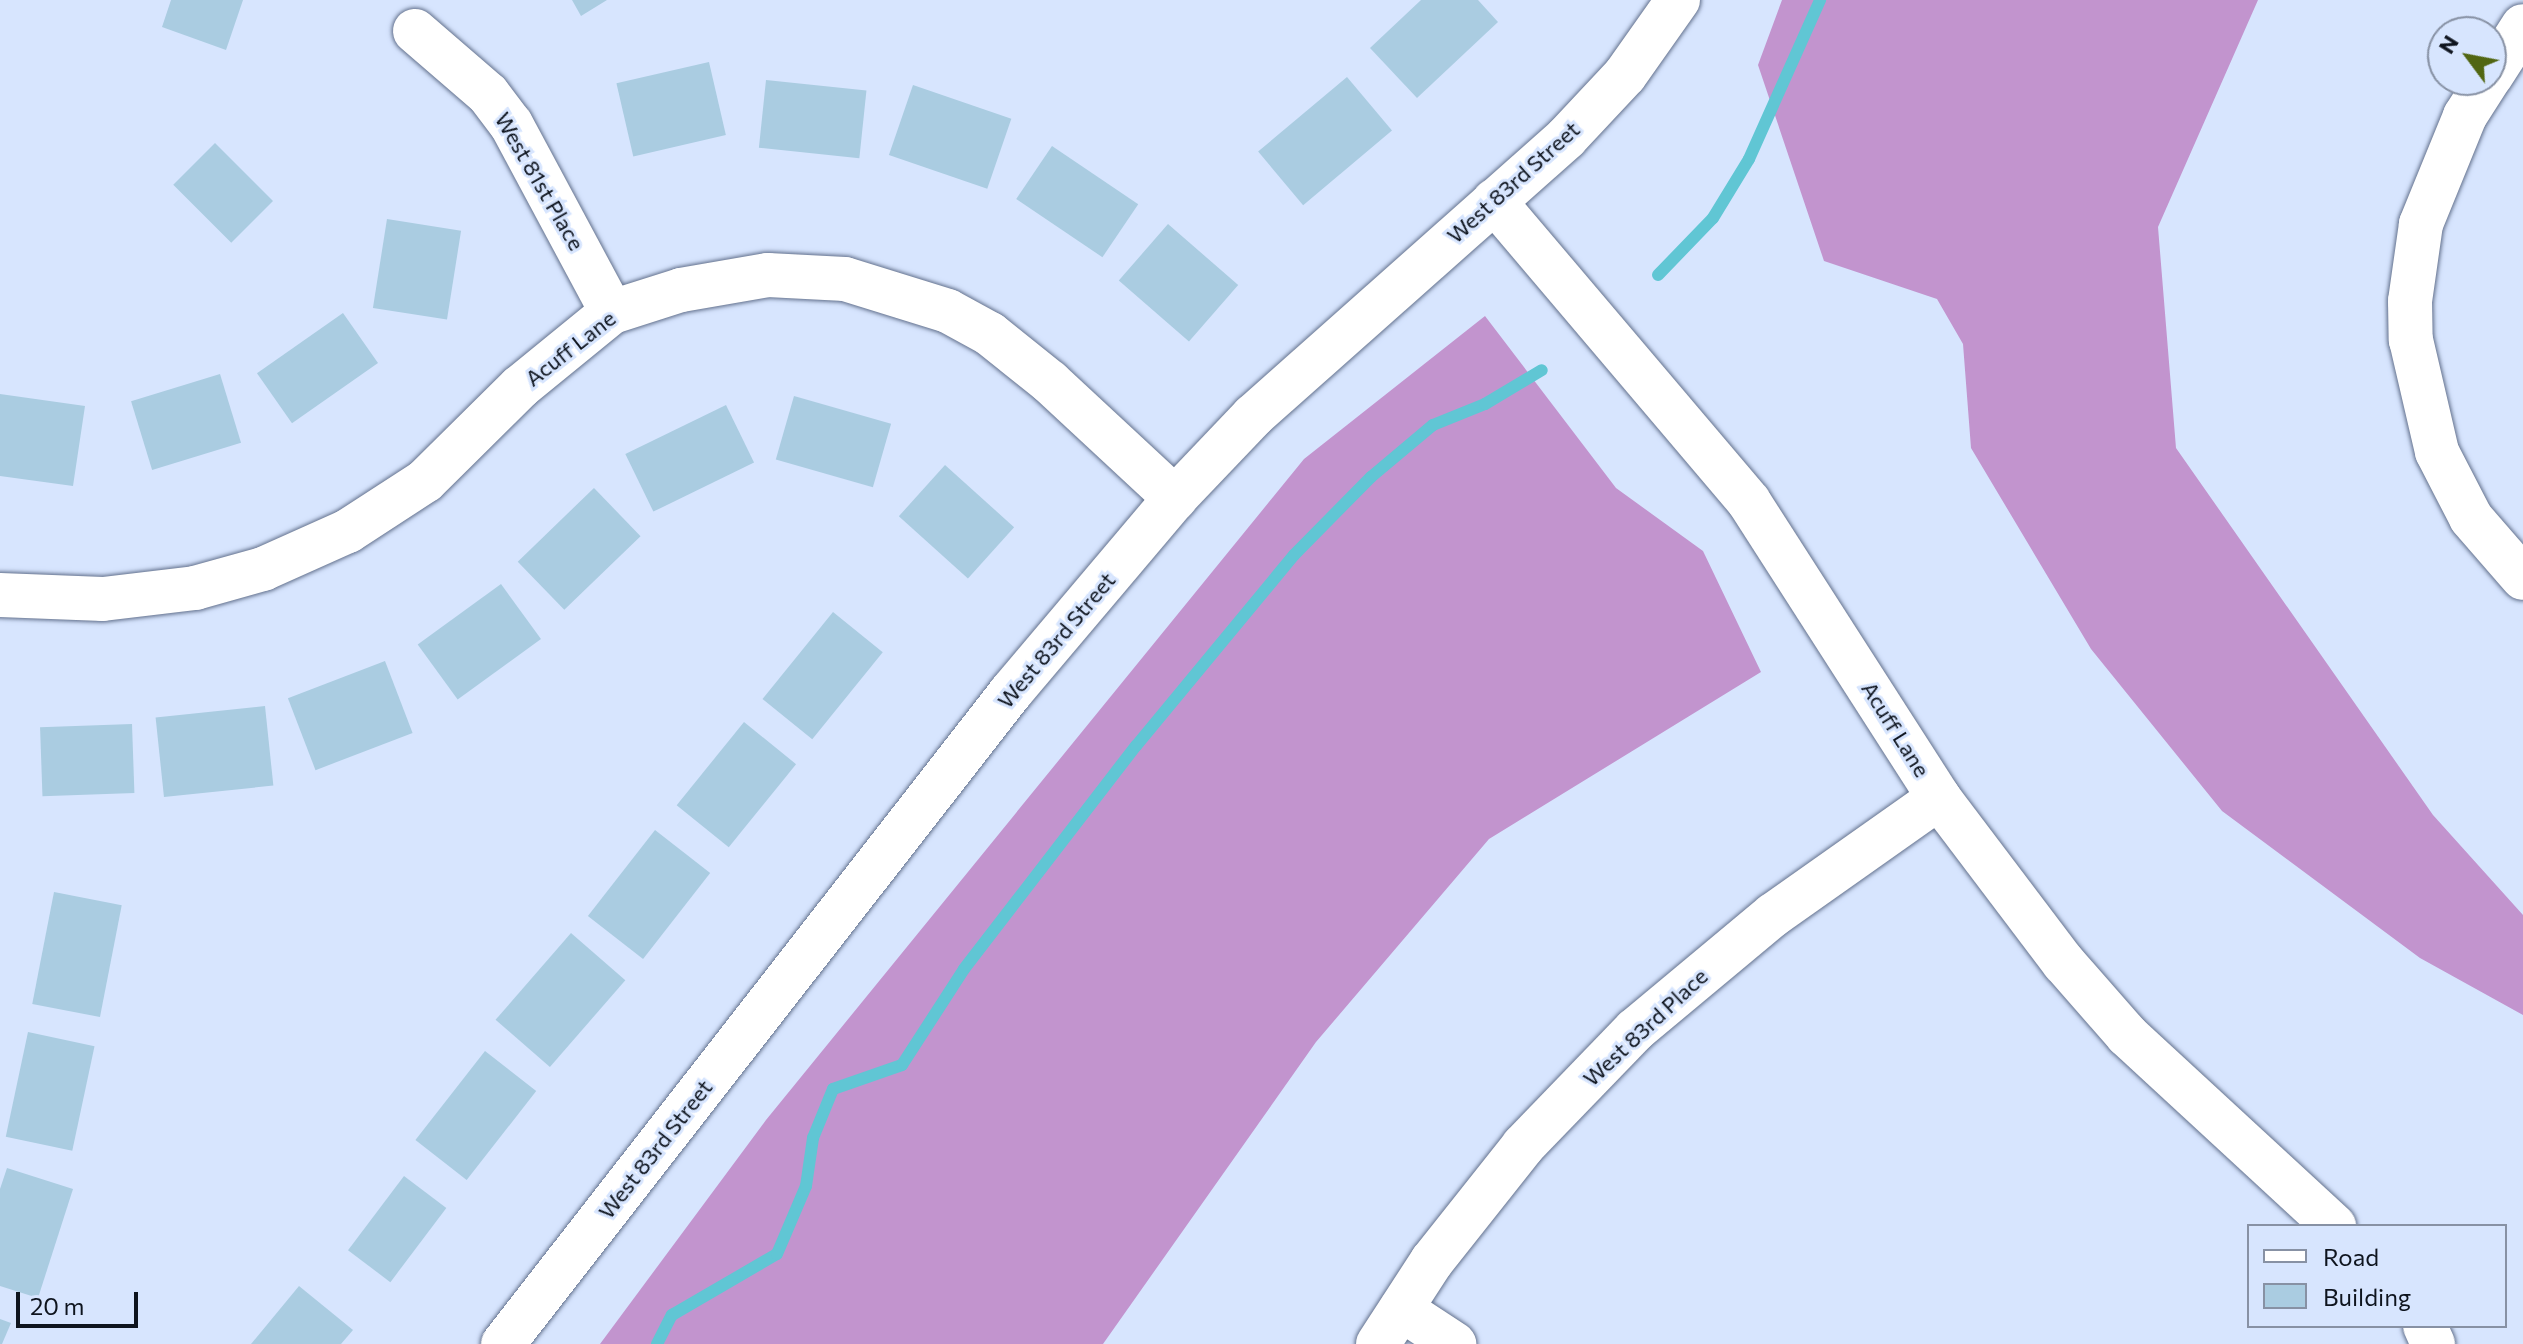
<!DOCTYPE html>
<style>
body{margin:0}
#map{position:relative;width:2523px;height:1344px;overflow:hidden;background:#d7e5fe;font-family:Commissioner,sans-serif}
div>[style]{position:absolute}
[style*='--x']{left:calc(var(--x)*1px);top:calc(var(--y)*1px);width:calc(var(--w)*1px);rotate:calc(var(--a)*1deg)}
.forest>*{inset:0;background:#c294ce}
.stream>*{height:12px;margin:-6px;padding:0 6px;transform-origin:6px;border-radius:6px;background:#60c6d4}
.building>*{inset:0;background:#aacce1;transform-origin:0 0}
.roads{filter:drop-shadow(0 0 2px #63718d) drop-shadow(0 0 2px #63718d)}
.minor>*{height:44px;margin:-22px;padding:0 22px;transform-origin:22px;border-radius:22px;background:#fff}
span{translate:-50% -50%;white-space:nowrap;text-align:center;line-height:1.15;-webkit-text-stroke:6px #d7e5fe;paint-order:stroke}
.street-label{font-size:22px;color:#0e141e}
.legend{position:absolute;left:2247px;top:1224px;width:260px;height:104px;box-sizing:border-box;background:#d7e5fe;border:2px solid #8791a4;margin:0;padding:10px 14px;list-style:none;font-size:24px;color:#0e141e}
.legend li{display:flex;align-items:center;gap:16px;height:40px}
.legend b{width:40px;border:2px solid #8791a4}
.north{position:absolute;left:2427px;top:16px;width:80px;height:80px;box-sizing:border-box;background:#d7e5fe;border:2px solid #8791a4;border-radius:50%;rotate:302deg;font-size:22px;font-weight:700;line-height:32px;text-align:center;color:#0e141e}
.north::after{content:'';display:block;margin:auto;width:28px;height:36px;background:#516612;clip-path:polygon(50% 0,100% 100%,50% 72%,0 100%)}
.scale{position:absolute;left:16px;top:1292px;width:122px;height:36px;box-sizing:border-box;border:4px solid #0e141e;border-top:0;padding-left:10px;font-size:24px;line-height:28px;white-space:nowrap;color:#0e141e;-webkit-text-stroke:6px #d7e5fe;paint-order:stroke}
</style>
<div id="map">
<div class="forest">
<div style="clip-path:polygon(1782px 0,2258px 0,2158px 227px,2176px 448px,2433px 815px,2523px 915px,2523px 1015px,2420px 958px,2222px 811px,2091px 649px,1971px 448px,1963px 344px,1937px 299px,1824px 261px,1758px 65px)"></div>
<div style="clip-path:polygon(1485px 316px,1616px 488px,1703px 551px,1761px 672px,1489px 839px,1316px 1042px,1103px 1344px,600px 1344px,766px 1120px,1304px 459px)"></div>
</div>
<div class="stream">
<div style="--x:1658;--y:275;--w:79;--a:-46"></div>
<div style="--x:1713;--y:218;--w:69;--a:-58.6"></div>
<div style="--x:1749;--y:159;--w:174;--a:-65.9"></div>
<div style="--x:657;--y:1344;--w:33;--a:-63"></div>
<div style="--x:672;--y:1315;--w:121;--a:-30.2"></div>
<div style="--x:777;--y:1254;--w:74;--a:-66.9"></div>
<div style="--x:806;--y:1186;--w:49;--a:-81.7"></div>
<div style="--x:813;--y:1138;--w:53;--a:-67.8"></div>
<div style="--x:833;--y:1089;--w:73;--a:-19.2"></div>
<div style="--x:902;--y:1065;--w:114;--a:-57.1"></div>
<div style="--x:964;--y:969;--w:282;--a:-52.4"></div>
<div style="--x:1136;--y:746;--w:248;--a:-50.4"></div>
<div style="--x:1294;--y:555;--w:110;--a:-45.4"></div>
<div style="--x:1371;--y:477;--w:81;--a:-40"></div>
<div style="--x:1433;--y:425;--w:56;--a:-22"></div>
<div style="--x:1485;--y:404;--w:66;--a:-30.8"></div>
</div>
<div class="building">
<div style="clip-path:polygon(171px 0,243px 0,226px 50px,162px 27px)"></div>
<div style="clip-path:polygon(572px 0,607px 0,581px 16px)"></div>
<div style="clip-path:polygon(1421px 0,1478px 0,1498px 22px,1417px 98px,1370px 48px)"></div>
<div style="left:709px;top:62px;width:75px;height:95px;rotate:77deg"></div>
<div style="left:1347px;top:77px;width:70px;height:116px;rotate:50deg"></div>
<div style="left:766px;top:80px;width:101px;height:68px;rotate:6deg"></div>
<div style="left:913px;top:85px;width:104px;height:74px;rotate:19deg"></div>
<div style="left:215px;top:143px;width:82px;height:59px;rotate:45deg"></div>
<div style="left:1052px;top:146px;width:104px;height:64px;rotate:34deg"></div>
<div style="left:387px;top:219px;width:75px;height:90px;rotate:9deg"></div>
<div style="left:1168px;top:224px;width:93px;height:75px;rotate:41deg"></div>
<div style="left:343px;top:313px;width:61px;height:105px;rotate:55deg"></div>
<div style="left:220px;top:374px;width:72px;height:93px;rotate:73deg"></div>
<div style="clip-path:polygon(0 394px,85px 406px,73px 486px,0 476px)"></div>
<div style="left:794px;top:396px;width:101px;height:66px;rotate:16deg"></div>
<div style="left:726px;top:405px;width:64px;height:112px;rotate:64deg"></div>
<div style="left:945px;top:465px;width:93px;height:69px;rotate:42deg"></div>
<div style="left:594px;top:488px;width:67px;height:106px;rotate:46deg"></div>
<div style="left:501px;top:584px;width:68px;height:103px;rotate:54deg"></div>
<div style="left:833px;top:612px;width:64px;height:112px;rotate:39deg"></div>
<div style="left:385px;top:661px;width:77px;height:104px;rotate:69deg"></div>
<div style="left:265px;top:706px;width:80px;height:110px;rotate:84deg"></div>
<div style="left:744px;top:722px;width:67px;height:107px;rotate:39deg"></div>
<div style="left:132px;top:724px;width:69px;height:92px;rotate:88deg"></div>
<div style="left:655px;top:830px;width:70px;height:109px;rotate:38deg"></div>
<div style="left:54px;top:892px;width:69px;height:114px;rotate:11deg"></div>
<div style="left:571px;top:933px;width:72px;height:115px;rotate:41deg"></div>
<div style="left:28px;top:1032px;width:68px;height:107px;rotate:12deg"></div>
<div style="left:485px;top:1051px;width:65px;height:113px;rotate:38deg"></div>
<div style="clip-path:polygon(7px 1168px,73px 1189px,38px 1298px,0 1286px,0 1189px)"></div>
<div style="left:404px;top:1176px;width:53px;height:93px;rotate:37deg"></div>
<div style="clip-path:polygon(299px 1286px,353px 1330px,341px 1344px,251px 1344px)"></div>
<div style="clip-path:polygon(0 1319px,11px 1323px,2px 1344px,0 1344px)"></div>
</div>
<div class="roads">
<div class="minor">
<div style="--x:415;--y:31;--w:96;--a:40.8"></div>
<div style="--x:488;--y:94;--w:38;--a:53"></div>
<div style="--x:511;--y:124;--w:213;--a:61.8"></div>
<div style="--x:2491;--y:76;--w:59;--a:-57.4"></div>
<div style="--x:2488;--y:80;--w:43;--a:122.6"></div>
<div style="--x:2465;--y:116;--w:117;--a:112.2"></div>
<div style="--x:2421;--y:224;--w:78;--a:98.1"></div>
<div style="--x:2410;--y:301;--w:39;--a:89"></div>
<div style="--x:2411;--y:340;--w:115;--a:76.9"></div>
<div style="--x:2437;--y:452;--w:74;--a:62.7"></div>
<div style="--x:2471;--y:518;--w:79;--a:49.1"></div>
<div style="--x:1494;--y:201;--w:394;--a:49.7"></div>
<div style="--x:1749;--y:502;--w:352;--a:57.3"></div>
<div style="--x:1939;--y:798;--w:207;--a:52.9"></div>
<div style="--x:2064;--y:963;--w:96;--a:48.8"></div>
<div style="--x:2127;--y:1035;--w:282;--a:42.7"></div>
<div style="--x:0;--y:595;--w:103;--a:2.2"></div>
<div style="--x:103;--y:599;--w:93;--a:-6.8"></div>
<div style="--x:195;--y:588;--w:71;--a:-15.6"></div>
<div style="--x:263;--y:569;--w:93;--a:-24.1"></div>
<div style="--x:348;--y:531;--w:92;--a:-33"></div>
<div style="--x:425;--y:481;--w:134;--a:-44.7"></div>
<div style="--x:520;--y:387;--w:119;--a:-39.2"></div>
<div style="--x:612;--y:312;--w:72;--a:-17.7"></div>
<div style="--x:681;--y:290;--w:88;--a:-9.8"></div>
<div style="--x:768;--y:275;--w:77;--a:3"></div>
<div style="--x:845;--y:279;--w:108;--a:17.3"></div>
<div style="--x:948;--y:311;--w:48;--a:28.7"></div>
<div style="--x:990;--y:334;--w:77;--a:38.7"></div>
<div style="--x:1050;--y:382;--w:171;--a:42.9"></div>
<div style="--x:1401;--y:1309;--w:64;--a:33.4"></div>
<div style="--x:2425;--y:1326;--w:20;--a:66"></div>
<div style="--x:503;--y:1344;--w:827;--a:-52.08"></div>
<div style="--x:1011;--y:692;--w:254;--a:-49.8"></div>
<div style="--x:1175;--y:498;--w:113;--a:-46.4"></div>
<div style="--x:1253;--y:416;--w:419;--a:-41.6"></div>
<div style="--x:1566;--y:138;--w:86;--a:-46.9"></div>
<div style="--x:1625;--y:75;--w:92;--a:-54.8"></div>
<div style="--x:1378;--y:1344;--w:99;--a:-57"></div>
<div style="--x:1432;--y:1261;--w:147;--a:-51.6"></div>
<div style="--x:1523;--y:1146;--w:161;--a:-46"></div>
<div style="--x:1635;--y:1030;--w:180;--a:-39.8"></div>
<div style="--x:1773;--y:915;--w:203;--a:-35.2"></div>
</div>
</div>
<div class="street-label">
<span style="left:540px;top:181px;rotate:60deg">West 81st Place</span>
<span style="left:1513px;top:182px;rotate:-42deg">West 83rd Street</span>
<span style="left:570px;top:348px;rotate:-38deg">Acuff Lane</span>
<span style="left:1056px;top:640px;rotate:-50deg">West 83rd Street</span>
<span style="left:1896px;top:729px;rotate:58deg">Acuff Lane</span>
<span style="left:1645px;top:1027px;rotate:-43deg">West 83rd Place</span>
<span style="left:655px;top:1149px;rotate:-52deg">West 83rd Street</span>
</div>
<ul class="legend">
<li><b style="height:10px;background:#fff"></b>Road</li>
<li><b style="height:22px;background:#aacce1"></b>Building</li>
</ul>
<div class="north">N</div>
<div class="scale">20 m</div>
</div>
